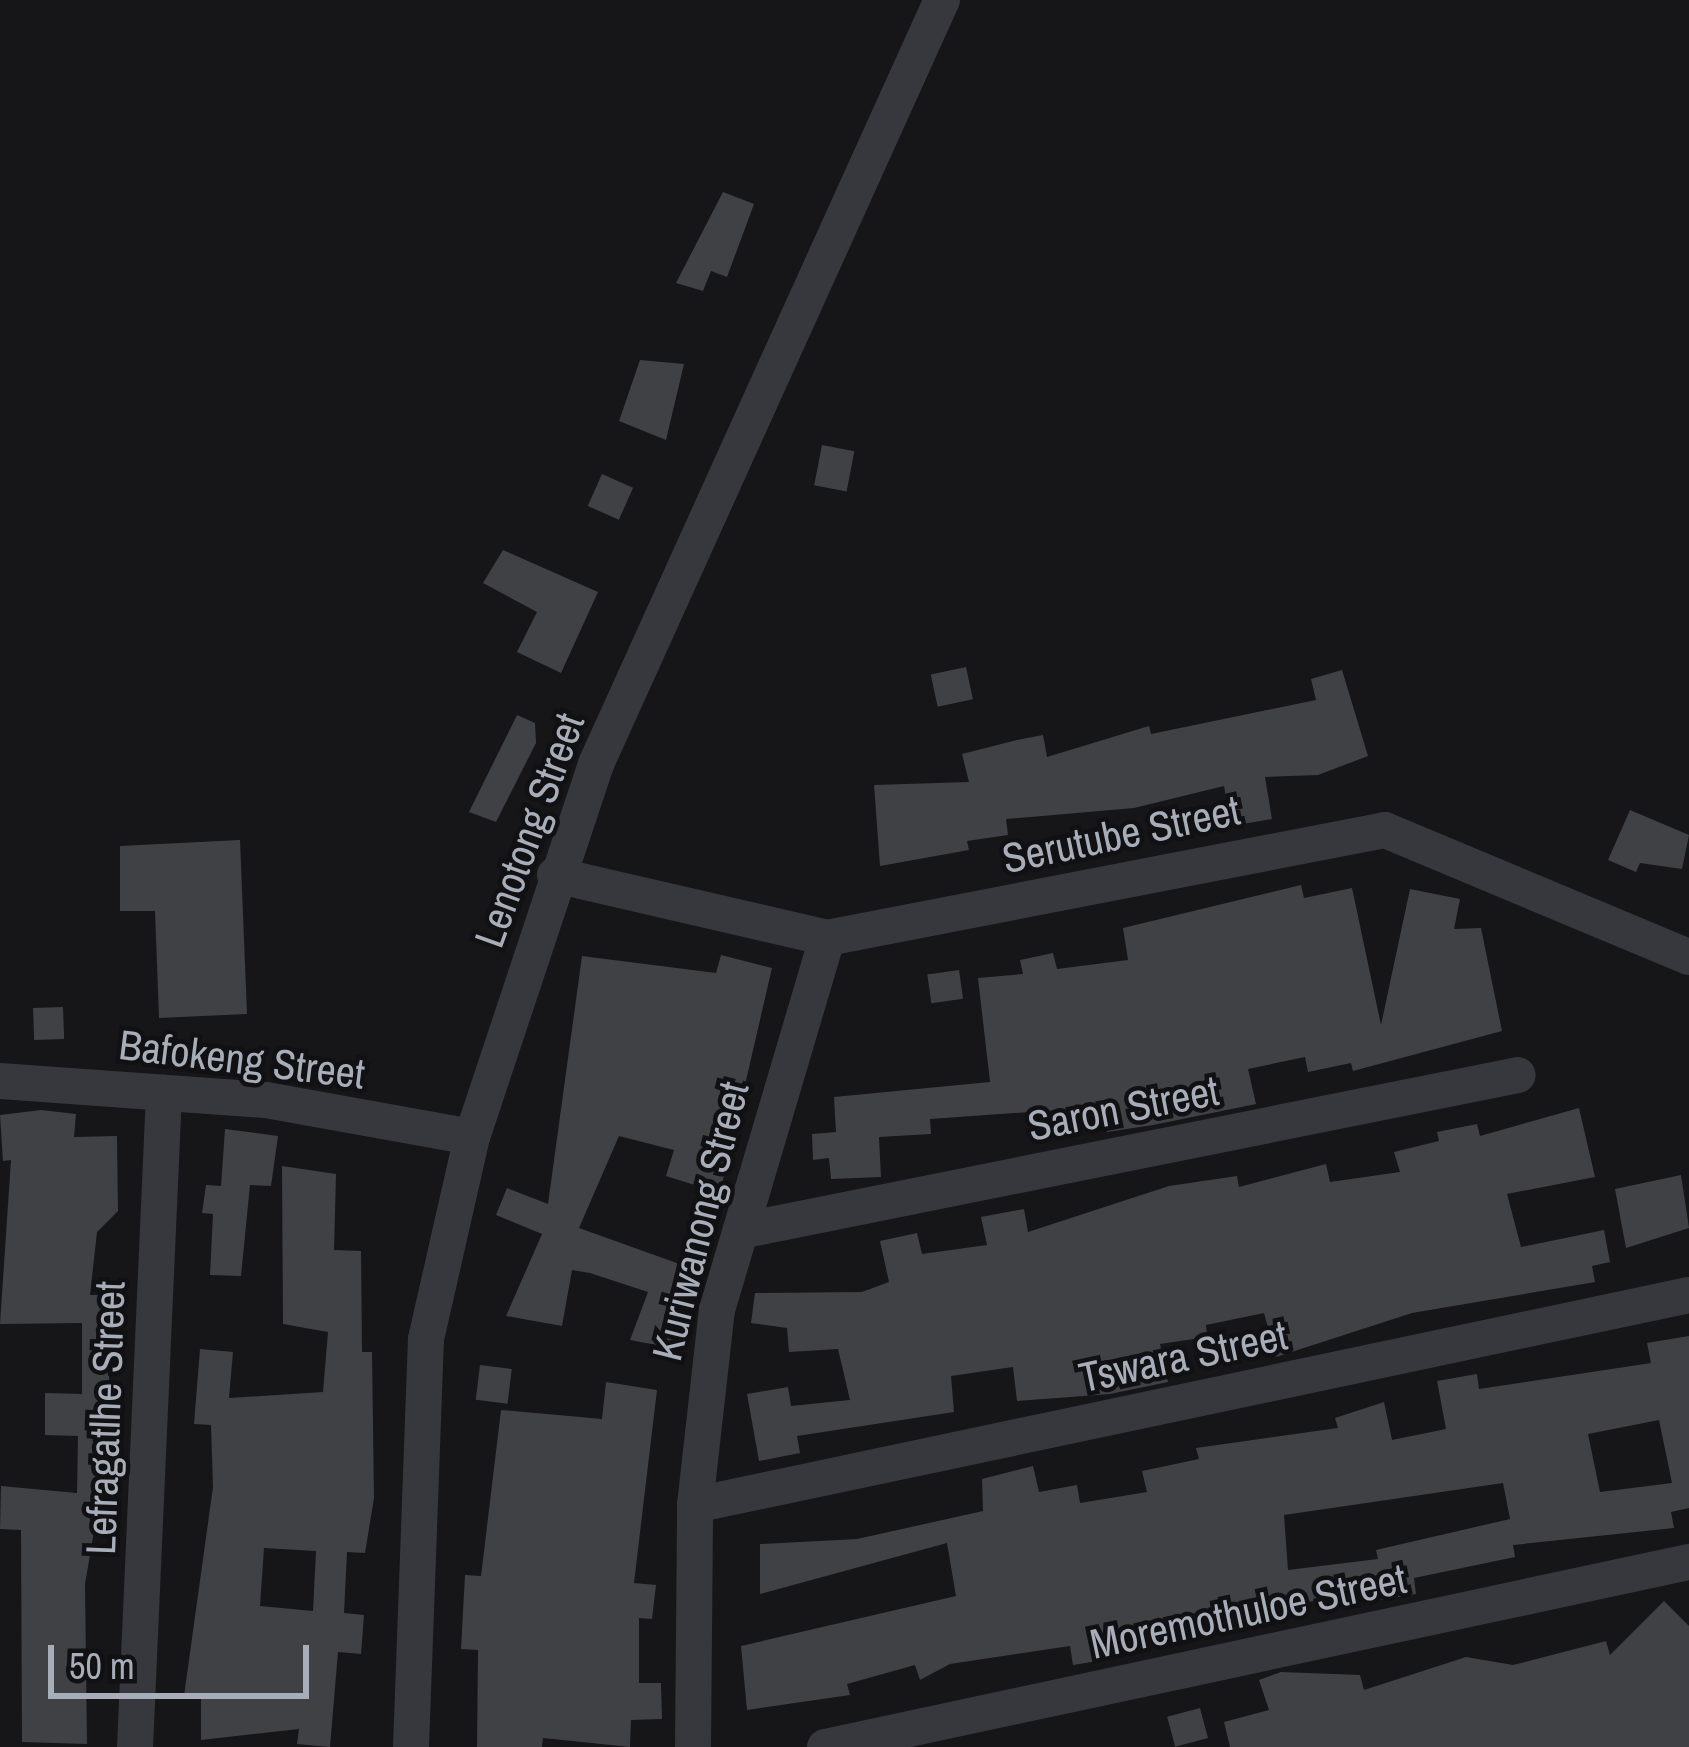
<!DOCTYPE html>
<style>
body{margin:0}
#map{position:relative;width:1689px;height:1747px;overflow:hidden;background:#161618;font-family:"Archivo Narrow",sans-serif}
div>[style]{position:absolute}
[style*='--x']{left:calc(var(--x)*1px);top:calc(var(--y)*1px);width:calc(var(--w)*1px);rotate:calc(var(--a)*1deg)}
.building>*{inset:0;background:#404145;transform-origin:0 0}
.minor>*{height:36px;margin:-18px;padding:0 18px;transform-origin:18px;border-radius:18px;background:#37383e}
span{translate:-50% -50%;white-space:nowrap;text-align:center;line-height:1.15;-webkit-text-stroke:9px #111113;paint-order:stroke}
.street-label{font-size:42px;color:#a7adb9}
.scale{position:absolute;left:48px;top:1645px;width:261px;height:54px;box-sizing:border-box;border:6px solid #a7adb9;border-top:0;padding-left:15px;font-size:36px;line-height:42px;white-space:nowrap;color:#a7adb9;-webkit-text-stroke:9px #111113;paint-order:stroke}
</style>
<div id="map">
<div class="building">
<div style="clip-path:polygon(723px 192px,754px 204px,727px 277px,711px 271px,703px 291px,676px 283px)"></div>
<div style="clip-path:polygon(640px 360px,684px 364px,666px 440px,619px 421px)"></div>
<div style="left:822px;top:445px;width:33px;height:41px;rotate:11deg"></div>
<div style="left:602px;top:474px;width:34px;height:35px;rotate:24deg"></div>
<div style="clip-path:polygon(503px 550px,598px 592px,561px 673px,517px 652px,537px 612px,483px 583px)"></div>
<div style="left:966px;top:667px;width:33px;height:36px;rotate:78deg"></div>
<div style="clip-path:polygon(1342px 670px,1368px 756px,1318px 775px,1265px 777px,1272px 819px,1231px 826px,1224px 786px,1134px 808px,1006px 819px,1008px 835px,967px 841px,969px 850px,880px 866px,874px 785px,969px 782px,962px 754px,1017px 740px,1043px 735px,1047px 757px,1149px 726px,1151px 734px,1316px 700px,1311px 679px)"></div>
<div style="clip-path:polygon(517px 715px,535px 723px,536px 743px,496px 822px,469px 812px)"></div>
<div style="clip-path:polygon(1630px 810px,1689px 835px,1682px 869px,1640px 863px,1636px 872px,1608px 860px)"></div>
<div style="clip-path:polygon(240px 840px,247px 1014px,159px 1018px,155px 911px,120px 911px,120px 846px)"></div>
<div style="clip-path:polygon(1301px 885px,1304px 898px,1352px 888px,1381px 1025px,1410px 889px,1460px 899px,1454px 929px,1481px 928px,1502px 1031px,1353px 1071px,1351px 1063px,1308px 1072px,1305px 1057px,1248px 1069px,1256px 1104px,1153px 1125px,1107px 1132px,1102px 1107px,930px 1119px,931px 1134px,879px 1137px,881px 1177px,831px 1179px,829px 1158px,813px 1160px,812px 1134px,836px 1132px,834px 1097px,990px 1082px,978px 978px,1023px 974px,1020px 960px,1053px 953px,1057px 969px,1128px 960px,1123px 928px)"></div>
<div style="clip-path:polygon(721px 955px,772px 968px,720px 1193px,666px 1176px,674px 1150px,619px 1136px,579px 1228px,699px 1271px,673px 1348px,630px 1340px,648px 1292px,590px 1273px,572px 1270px,562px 1326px,506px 1316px,542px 1234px,496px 1215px,507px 1188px,548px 1204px,582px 956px,716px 973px)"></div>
<div style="left:959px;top:970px;width:29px;height:32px;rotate:82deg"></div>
<div style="left:63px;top:1007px;width:32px;height:30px;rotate:88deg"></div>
<div style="clip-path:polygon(1579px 1108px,1595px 1177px,1507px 1194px,1521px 1247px,1604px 1230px,1610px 1262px,1592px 1266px,1595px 1282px,1412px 1313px,1276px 1357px,1264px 1313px,1206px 1325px,1207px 1337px,1160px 1344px,1168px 1382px,1110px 1394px,1017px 1401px,1013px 1367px,951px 1376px,954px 1412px,797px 1436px,800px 1453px,759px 1461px,747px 1394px,788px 1387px,791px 1406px,850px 1400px,838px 1349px,789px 1352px,787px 1328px,751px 1323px,755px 1293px,862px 1292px,889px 1282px,880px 1241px,917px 1233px,922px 1254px,987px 1245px,981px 1217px,1024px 1209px,1028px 1232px,1169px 1186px,1237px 1176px,1239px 1187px,1326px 1164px,1330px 1182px,1400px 1172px,1394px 1152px,1439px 1141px,1437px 1132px,1477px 1124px,1480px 1136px)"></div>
<div style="clip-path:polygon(41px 1110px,76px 1114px,74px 1137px,117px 1136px,118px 1211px,97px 1232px,90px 1295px,120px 1295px,120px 1325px,110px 1325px,108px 1449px,85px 1584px,87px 1744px,22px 1742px,21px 1530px,0 1529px,1px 1486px,77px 1493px,78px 1436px,45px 1435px,45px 1393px,82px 1394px,82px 1323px,0 1324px,11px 1160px,3px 1161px,0 1115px)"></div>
<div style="clip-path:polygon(225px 1129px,278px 1136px,271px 1186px,250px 1185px,241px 1276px,210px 1275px,213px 1214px,202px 1213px,206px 1185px,221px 1186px)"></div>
<div style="clip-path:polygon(evenodd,282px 1166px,336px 1174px,334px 1250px,361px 1251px,362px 1352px,372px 1352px,374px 1498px,365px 1553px,347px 1552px,344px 1613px,364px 1615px,361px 1654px,338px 1652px,330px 1747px,297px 1744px,299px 1729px,201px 1740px,201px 1697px,184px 1696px,213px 1487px,211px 1425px,194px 1424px,200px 1349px,233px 1352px,229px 1398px,323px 1392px,328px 1332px,283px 1324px,282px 1166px,264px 1548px,316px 1551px,313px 1611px,260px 1606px,264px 1548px)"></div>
<div style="clip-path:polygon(1681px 1175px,1689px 1228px,1626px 1248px,1615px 1189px)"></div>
<div style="clip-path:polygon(evenodd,1689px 1336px,1689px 1508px,1671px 1512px,1674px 1528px,1513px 1545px,1515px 1557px,1414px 1578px,1416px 1594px,1381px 1600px,1379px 1590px,1230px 1615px,1227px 1605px,1106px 1637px,1109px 1659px,1073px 1665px,1070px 1646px,950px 1664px,920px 1680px,915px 1665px,847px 1684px,850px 1695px,747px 1710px,741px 1646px,956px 1596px,947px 1543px,760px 1594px,760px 1544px,857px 1539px,983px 1511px,982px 1479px,1033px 1466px,1039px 1492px,1077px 1485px,1080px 1503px,1147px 1492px,1142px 1471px,1199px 1459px,1196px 1448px,1338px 1428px,1335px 1418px,1384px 1402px,1392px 1440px,1446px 1429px,1437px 1381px,1477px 1374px,1479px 1389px,1651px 1363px,1647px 1343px,1689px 1336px,1659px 1420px,1672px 1483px,1600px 1492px,1588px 1434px,1659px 1420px,1689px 1336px,1503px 1483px,1510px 1519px,1376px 1550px,1378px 1559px,1288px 1570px,1284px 1515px,1503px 1483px)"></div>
<div style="left:480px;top:1365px;width:32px;height:35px;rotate:7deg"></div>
<div style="clip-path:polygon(606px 1382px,657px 1390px,634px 1583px,656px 1585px,652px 1619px,639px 1618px,639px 1683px,661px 1683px,662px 1719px,631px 1720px,630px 1747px,543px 1738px,542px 1747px,477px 1747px,478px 1650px,461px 1649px,465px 1575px,481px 1576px,501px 1410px,602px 1419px)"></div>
<div style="clip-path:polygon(1664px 1601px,1689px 1626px,1689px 1747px,1230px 1747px,1224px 1722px,1269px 1710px,1259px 1680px,1281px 1672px,1360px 1675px,1364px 1690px,1466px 1657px,1513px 1665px,1606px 1641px,1610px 1655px)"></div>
<div style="left:1200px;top:1708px;width:31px;height:34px;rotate:75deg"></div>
</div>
<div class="minor">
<div style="--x:555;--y:875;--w:279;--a:13"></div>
<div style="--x:827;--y:938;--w:568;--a:-10.95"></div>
<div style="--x:1385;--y:830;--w:329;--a:22.7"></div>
<div style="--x:0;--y:1081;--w:267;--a:4.1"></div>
<div style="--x:266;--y:1100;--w:209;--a:10.2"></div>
<div style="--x:745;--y:1230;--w:788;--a:-11.34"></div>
<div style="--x:695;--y:1505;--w:1016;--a:-11.93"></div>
<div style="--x:135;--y:1747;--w:655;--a:-87.46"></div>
<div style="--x:411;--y:1747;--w:408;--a:-87.9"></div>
<div style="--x:426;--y:1339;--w:207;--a:-77.2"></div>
<div style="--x:472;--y:1137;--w:393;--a:-71.6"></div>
<div style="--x:596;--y:764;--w:839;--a:-65.64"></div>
<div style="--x:693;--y:1747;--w:242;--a:-89.5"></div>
<div style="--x:695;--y:1505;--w:196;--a:-83.6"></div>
<div style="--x:717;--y:1310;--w:388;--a:-73.5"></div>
<div style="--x:825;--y:1747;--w:884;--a:-12.09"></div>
</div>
<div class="street-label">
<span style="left:529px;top:830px;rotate:-70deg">Lenotong Street</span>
<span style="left:1121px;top:834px;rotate:-12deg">Serutube Street</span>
<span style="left:242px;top:1059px;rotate:7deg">Bafokeng Street</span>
<span style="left:1123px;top:1108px;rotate:-11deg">Saron Street</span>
<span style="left:700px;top:1221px;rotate:-76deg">Kuriwanong Street</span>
<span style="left:1183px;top:1356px;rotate:-12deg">Tswara Street</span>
<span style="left:105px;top:1418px;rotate:-88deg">Lefragatlhe Street</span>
<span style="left:1248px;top:1611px;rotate:-12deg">Moremothuloe Street</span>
</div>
<div class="scale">50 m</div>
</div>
